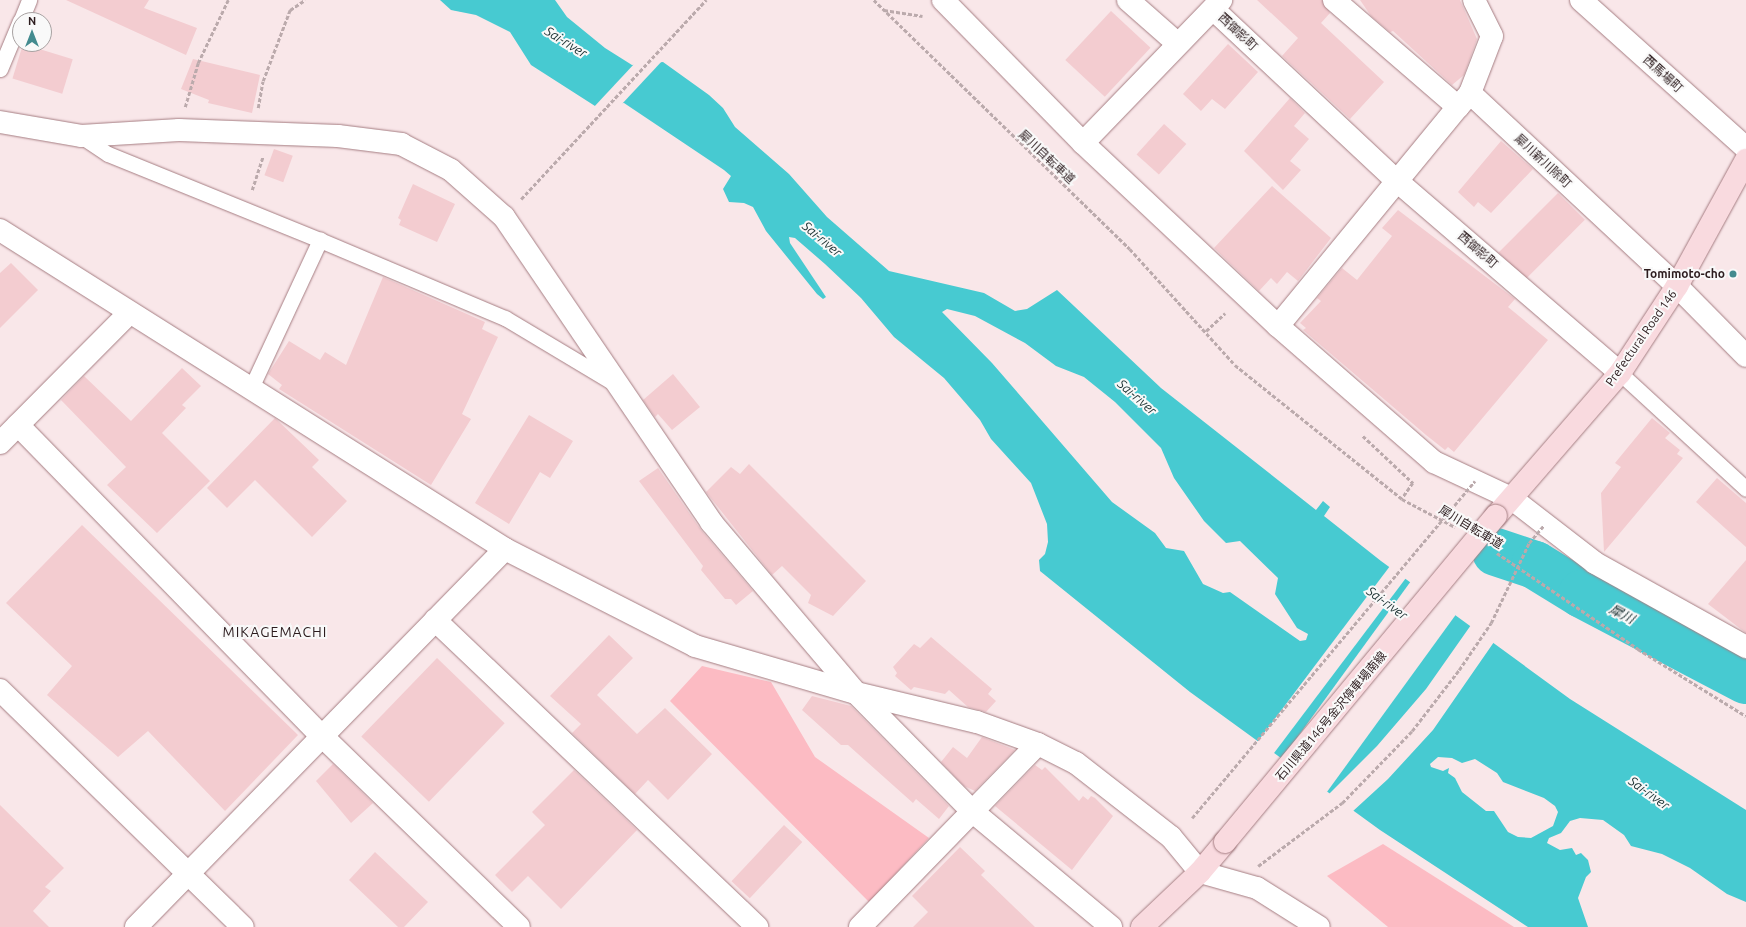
<!DOCTYPE html>
<meta charset="utf-8">
<style>
body{margin:0}
#map{position:relative;width:1746px;height:927px;overflow:hidden;background:#f9e7e9;font-family:Ubuntu,"Noto Sans JP",sans-serif}
div>[style]{position:absolute}
[style*='--x']{left:calc(var(--x)*1px);top:calc(var(--y)*1px);width:calc(var(--w)*1px);rotate:calc(var(--a)*1deg)}
.green>*{inset:0;background:#fcbbc3}
.water>*{inset:0;background:#47cad1}
.pier>*{inset:0;background:#f9e7e9;transform-origin:0 0}
.river>*{height:48px;margin:-24px;padding:0 24px;transform-origin:24px;border-radius:24px;background:#47cad1}
.building>*{inset:0;background:#f3ccd0;transform-origin:0 0}
.path>*{height:2.5px;margin-top:-1.25px;transform-origin:0;background:repeating-linear-gradient(90deg,#bbaaac 0 4px,transparent 0 6px)}
.roads{filter:drop-shadow(0 0 1px #a57d82) drop-shadow(0 0 1px #a57d82)}
.service>*{height:15px;margin:-7.5px;padding:0 7.5px;transform-origin:7.5px;border-radius:7.5px;background:#fff}
.minor>*{height:22px;margin:-11px;padding:0 11px;transform-origin:11px;border-radius:11px;background:#fff}
.tertiary>*{height:22px;margin:-11px;padding:0 11px;transform-origin:11px;border-radius:11px;background:#fff}
.secondary>*{height:22px;margin:-11px;padding:0 11px;transform-origin:11px;border-radius:11px;background:#f9dadf}
.path-bridge>*{height:2.5px;margin-top:-1.25px;transform-origin:0;background:repeating-linear-gradient(90deg,#bbaaac 0 4px,transparent 0 6px)}
.bridges{filter:drop-shadow(0 0 1px #a57d82) drop-shadow(0 0 1px #a57d82)}
.secondary-bridge>*{height:22px;margin:-11px;padding:0 11px;transform-origin:11px;border-radius:11px;background:#f9dadf}
.dots>*{width:11px;height:11px;translate:-50% -50%;box-sizing:border-box;border:2px solid #f9f9f9;border-radius:50%}
span{translate:-50% -50%;white-space:nowrap;text-align:center;line-height:1.15;-webkit-text-stroke:4px #f9f9f9;paint-order:stroke}
.street-label{font-size:12px;color:#2c1c1e}
.poi-label{font-size:12px;color:#2c1c1e;font-weight:700}
.right{translate:-100% -50%;text-align:right}
.water-label{font-size:13px;color:#1b3132;font-style:italic}
.quarter-label{font-size:14px;color:#2c1c1e;letter-spacing:1px}
.north{position:absolute;left:12px;top:12px;width:40px;height:40px;box-sizing:border-box;background:#f9f9f9;border:1px solid #a7a1a1;border-radius:50%;rotate:0deg;font-size:11px;font-weight:700;line-height:16px;text-align:center;color:#2c1c1e}
.north::after{content:'';display:block;margin:auto;width:14px;height:18px;background:#438b8f;clip-path:polygon(50% 0,100% 100%,50% 72%,0 100%)}
</style>
<div id="map">
<div class="green">
<div style="clip-path:polygon(702px 666px,771px 682px,815px 757px,929px 838px,869px 902px,670px 701px)"></div>
<div style="clip-path:polygon(1383px 844px,1514px 927px,1388px 927px,1327px 876px)"></div>
</div>
<div class="water">
<div style="clip-path:polygon(evenodd,440px 0,555px 0,567px 17px,605px 48px,632px 65px,663px 62px,709px 95px,723px 108px,735px 127px,789px 174px,827px 217px,889px 271px,984px 293px,1015px 311px,1027px 309px,1057px 290px,1161px 388px,1316px 510px,1323px 501px,1330px 507px,1324px 516px,1381px 561px,1570px 699px,1746px 810px,1746px 902px,1727px 894px,1690px 868px,1662px 854px,1631px 846px,1624px 835px,1603px 820px,1580px 818px,1570px 821px,1561px 833px,1549px 838px,1547px 843px,1560px 850px,1572px 848px,1576px 855px,1581px 853px,1588px 860px,1591px 872px,1586px 877px,1578px 898px,1588px 927px,1528px 927px,1380px 830px,1190px 692px,1040px 571px,1039px 560px,1045px 554px,1048px 542px,1047px 524px,1031px 483px,991px 439px,980px 420px,944px 378px,894px 337px,861px 298px,825px 264px,795px 238px,789px 237px,790px 243px,826px 297px,823px 299px,817px 294px,766px 231px,753px 207px,744px 203px,729px 202px,723px 189px,731px 176px,724px 170px,624px 103px,595px 106px,531px 65px,510px 32px,476px 15px,451px 10px,440px 0,947px 309px,975px 316px,1025px 343px,1056px 366px,1084px 377px,1115px 402px,1161px 448px,1174px 478px,1204px 521px,1226px 543px,1240px 541px,1278px 578px,1275px 594px,1297px 628px,1308px 634px,1306px 640px,1300px 641px,1230px 592px,1223px 593px,1203px 584px,1184px 551px,1166px 548px,1155px 533px,1112px 502px,992px 363px,942px 312px,947px 309px,440px 0,1438px 757px,1452px 758px,1462px 763px,1475px 759px,1497px 773px,1503px 782px,1544px 798px,1555px 806px,1558px 812px,1553px 826px,1531px 838px,1518px 837px,1508px 832px,1494px 811px,1486px 811px,1462px 792px,1455px 778px,1448px 773px,1449px 768px,1443px 771px,1431px 767px,1430px 764px,1438px 757px)"></div>
</div>
<div class="pier">
<div style="clip-path:polygon(663px 60px,621px 105px,593px 108px,635px 63px)"></div>
<div style="left:1390px;top:566px;width:20px;height:222px;rotate:37deg"></div>
<div style="left:1411px;top:581px;width:56px;height:222px;rotate:36deg"></div>
<div style="clip-path:polygon(1471px 625px,1494px 642px,1433px 730px,1388px 779px,1352px 812px,1328px 795px,1377px 746px,1426px 689px)"></div>
</div>
<div class="river">
<div style="--x:1496;--y:552;--w:41;--a:18.4"></div>
<div style="--x:1535;--y:565;--w:55;--a:31.7"></div>
<div style="--x:1582;--y:594;--w:185;--a:27.7"></div>
</div>
<div class="building">
<div style="clip-path:polygon(66px 0,149px 0,144px 8px,197px 28px,186px 55px)"></div>
<div style="clip-path:polygon(1257px 0,1322px 0,1330px 13px,1321px 23px,1384px 82px,1350px 119px,1282px 56px,1298px 38px)"></div>
<div style="clip-path:polygon(1360px 0,1460px 0,1477px 39px,1464px 75px,1452px 85px,1393px 31px,1390px 32px,1371px 16px)"></div>
<div style="left:1111px;top:11px;width:54px;height:67px;rotate:43deg"></div>
<div style="left:23px;top:44px;width:52px;height:36px;rotate:17deg"></div>
<div style="clip-path:polygon(1228px 44px,1258px 72px,1225px 109px,1212px 99px,1201px 111px,1183px 94px)"></div>
<div style="clip-path:polygon(193px 59px,260px 75px,252px 113px,208px 103px,209px 100px,181px 89px)"></div>
<div style="clip-path:polygon(1290px 98px,1305px 113px,1294px 126px,1309px 139px,1290px 161px,1301px 170px,1283px 190px,1244px 151px)"></div>
<div style="left:1164px;top:124px;width:30px;height:41px;rotate:42deg"></div>
<div style="clip-path:polygon(1501px 141px,1533px 169px,1491px 213px,1478px 202px,1474px 207px,1458px 192px)"></div>
<div style="left:274px;top:149px;width:20px;height:28px;rotate:20deg"></div>
<div style="clip-path:polygon(413px 184px,455px 204px,437px 242px,399px 225px,401px 220px,398px 218px)"></div>
<div style="clip-path:polygon(1272px 186px,1331px 238px,1298px 281px,1287px 272px,1277px 284px,1271px 278px,1259px 291px,1214px 248px)"></div>
<div style="left:1558px;top:193px;width:38px;height:84px;rotate:45deg"></div>
<div style="clip-path:polygon(1398px 210px,1515px 299px,1508px 307px,1548px 340px,1454px 452px,1448px 447px,1445px 450px,1426px 435px,1303px 330px,1306px 328px,1300px 323px,1321px 301px,1317px 298px,1342px 268px,1357px 280px,1392px 236px,1382px 228px)"></div>
<div style="clip-path:polygon(11px 263px,38px 290px,0 328px,0 273px)"></div>
<div style="clip-path:polygon(383px 277px,485px 322px,482px 329px,498px 337px,462px 414px,471px 419px,431px 485px,279px 389px,282px 385px,268px 374px,289px 341px,320px 360px,325px 352px,346px 365px)"></div>
<div style="clip-path:polygon(182px 368px,201px 386px,182px 405px,186px 408px,162px 433px,210px 481px,157px 533px,107px 485px,126px 467px,61px 400px,84px 376px,131px 421px)"></div>
<div style="clip-path:polygon(673px 374px,700px 407px,672px 430px,658px 414px,655px 417px,643px 400px)"></div>
<div style="clip-path:polygon(529px 415px,573px 441px,550px 478px,540px 472px,509px 524px,475px 503px)"></div>
<div style="clip-path:polygon(275px 418px,319px 460px,312px 467px,347px 501px,312px 537px,255px 480px,227px 508px,207px 488px)"></div>
<div style="clip-path:polygon(1652px 418px,1670px 433px,1665px 438px,1680px 450px,1677px 454px,1683px 458px,1604px 552px,1601px 493px,1621px 467px,1615px 463px)"></div>
<div style="clip-path:polygon(749px 464px,866px 581px,833px 616px,808px 603px,811px 595px,782px 566px,772px 575px,706px 492px,731px 467px,740px 474px)"></div>
<div style="clip-path:polygon(658px 468px,701px 530px,753px 591px,736px 605px,731px 599px,725px 599px,701px 570px,703px 566px,639px 481px)"></div>
<div style="clip-path:polygon(1717px 478px,1746px 503px,1746px 547px,1696px 502px)"></div>
<div style="clip-path:polygon(82px 525px,298px 735px,225px 811px,148px 731px,118px 757px,47px 695px,72px 666px,6px 603px)"></div>
<div style="clip-path:polygon(1746px 560px,1746px 633px,1708px 604px)"></div>
<div style="clip-path:polygon(609px 635px,633px 658px,597px 695px,637px 734px,665px 708px,712px 754px,668px 800px,648px 780px,635px 794px,572px 733px,581px 724px,550px 696px)"></div>
<div style="clip-path:polygon(931px 637px,992px 689px,988px 694px,996px 701px,986px 712px,968px 707px,949px 690px,945px 694px,914px 687px,911px 690px,895px 676px,897px 673px,893px 667px,914px 644px,920px 648px)"></div>
<div style="left:437px;top:658px;width:94px;height:109px;rotate:44deg"></div>
<div style="clip-path:polygon(812px 696px,851px 706px,949px 806px,939px 819px,916px 799px,913px 803px,848px 745px,841px 745px,802px 710px)"></div>
<div style="clip-path:polygon(982px 737px,1015px 750px,975px 791px,964px 786px,941px 762px,953px 747px,967px 758px)"></div>
<div style="clip-path:polygon(333px 764px,373px 803px,351px 823px,316px 781px)"></div>
<div style="clip-path:polygon(1035px 765px,1042px 770px,1045px 767px,1079px 801px,1083px 796px,1088px 800px,1091px 796px,1095px 798px,1113px 816px,1072px 870px,995px 806px)"></div>
<div style="clip-path:polygon(574px 770px,637px 830px,561px 909px,528px 876px,512px 892px,495px 875px,545px 825px,532px 812px)"></div>
<div style="clip-path:polygon(0 805px,64px 868px,45px 887px,51px 891px,33px 911px,49px 927px,0 927px)"></div>
<div style="left:784px;top:825px;width:25px;height:77px;rotate:43deg"></div>
<div style="clip-path:polygon(960px 847px,985px 871px,981px 875px,1035px 927px,913px 927px,928px 912px,912px 896px)"></div>
<div style="clip-path:polygon(375px 852px,428px 902px,404px 927px,398px 927px,349px 880px)"></div>
</div>
<div class="path">
<div style="--x:874;--y:0;--w:357;--a:44.2"></div>
<div style="--x:1130;--y:249;--w:156;--a:47.8"></div>
<div style="--x:1235;--y:365;--w:214;--a:38.7"></div>
<div style="--x:1402;--y:499;--w:60;--a:27.8"></div>
<div style="--x:884;--y:10;--w:39;--a:9"></div>
<div style="--x:185;--y:107;--w:46;--a:-73.5"></div>
<div style="--x:198;--y:63;--w:70;--a:-64.5"></div>
<div style="--x:258;--y:108;--w:27;--a:-80"></div>
<div style="--x:263;--y:81;--w:76;--a:-69.2"></div>
<div style="--x:290;--y:10;--w:18;--a:-34"></div>
<div style="--x:252;--y:190;--w:35;--a:-72"></div>
<div style="--x:521;--y:199;--w:272;--a:-47.1"></div>
<div style="--x:1206;--y:331;--w:26;--a:-43"></div>
<div style="--x:1363;--y:436;--w:69;--a:43.2"></div>
<div style="--x:1413;--y:483;--w:19;--a:125"></div>
<div style="--x:1497;--y:553;--w:171;--a:34.2"></div>
<div style="--x:1638;--y:649;--w:127;--a:31.8"></div>
</div>
<div class="roads">
<div class="service">
<div style="--x:21;--y:20;--w:22;--a:-68"></div>
<div style="--x:0;--y:69;--w:52;--a:-67.4"></div>
<div style="--x:81;--y:136;--w:32;--a:34"></div>
<div style="--x:108;--y:154;--w:229;--a:22.1"></div>
<div style="--x:1620;--y:373;--w:171;--a:42.6"></div>
<div style="--x:250;--y:390;--w:166;--a:-65"></div>
<div style="--x:320;--y:240;--w:201;--a:22.9"></div>
<div style="--x:505;--y:318;--w:125;--a:30.9"></div>
</div>
<div class="minor">
<div style="--x:943;--y:0;--w:200;--a:45.6"></div>
<div style="--x:1083;--y:143;--w:267;--a:43.2"></div>
<div style="--x:1278;--y:326;--w:207;--a:41.1"></div>
<div style="--x:1434;--y:462;--w:85;--a:25.1"></div>
<div style="--x:1511;--y:498;--w:106;--a:37.7"></div>
<div style="--x:1595;--y:563;--w:173;--a:29.1"></div>
<div style="--x:1128;--y:0;--w:65;--a:41.3"></div>
<div style="--x:1334;--y:0;--w:164;--a:40.8"></div>
<div style="--x:1458;--y:107;--w:18;--a:-49"></div>
<div style="--x:1470;--y:93;--w:283;--a:43"></div>
<div style="--x:1677;--y:286;--w:98;--a:45.4"></div>
<div style="--x:1581;--y:0;--w:222;--a:41.9"></div>
<div style="--x:1213;--y:9;--w:252;--a:43.1"></div>
<div style="--x:1397;--y:181;--w:294;--a:40.7"></div>
<div style="--x:1470;--y:93;--w:61;--a:-68.9"></div>
<div style="--x:1492;--y:36;--w:40;--a:-116.6"></div>
<div style="--x:0;--y:122;--w:82;--a:9.8"></div>
<div style="--x:81;--y:136;--w:98;--a:-3.5"></div>
<div style="--x:179;--y:130;--w:159;--a:2.2"></div>
<div style="--x:338;--y:136;--w:64;--a:7.2"></div>
<div style="--x:401;--y:144;--w:56;--a:27.5"></div>
<div style="--x:451;--y:170;--w:71;--a:41.6"></div>
<div style="--x:504;--y:217;--w:369;--a:55.8"></div>
<div style="--x:711;--y:522;--w:224;--a:49.7"></div>
<div style="--x:856;--y:693;--w:165;--a:45.5"></div>
<div style="--x:972;--y:811;--w:181;--a:39.8"></div>
<div style="--x:1083;--y:143;--w:199;--a:-46"></div>
<div style="--x:1278;--y:326;--w:283;--a:-50.6"></div>
<div style="--x:18;--y:425;--w:435;--a:45.7"></div>
<div style="--x:322;--y:736;--w:274;--a:44.1"></div>
<div style="--x:0;--y:443;--w:183;--a:-45.2"></div>
<div style="--x:435;--y:620;--w:445;--a:43.6"></div>
<div style="--x:1200;--y:872;--w:59;--a:15.7"></div>
<div style="--x:1257;--y:888;--w:73;--a:32.2"></div>
<div style="--x:136;--y:927;--w:528;--a:-45.69"></div>
<div style="--x:860;--y:927;--w:255;--a:-45.8"></div>
</div>
<div class="tertiary">
<div style="--x:0;--y:230;--w:597;--a:32.28"></div>
<div style="--x:505;--y:549;--w:213;--a:27"></div>
<div style="--x:695;--y:646;--w:168;--a:16.3"></div>
<div style="--x:856;--y:693;--w:124;--a:13.5"></div>
<div style="--x:977;--y:722;--w:65;--a:19.8"></div>
<div style="--x:1038;--y:744;--w:42;--a:26.6"></div>
<div style="--x:1076;--y:763;--w:120;--a:37.9"></div>
<div style="--x:1171;--y:837;--w:45;--a:50.4"></div>
<div style="--x:0;--y:690;--w:339;--a:44.3"></div>
</div>
<div class="secondary">
<div style="--x:1496;--y:516;--w:189;--a:-49.1"></div>
<div style="--x:1620;--y:373;--w:104;--a:-56.8"></div>
<div style="--x:1677;--y:286;--w:144;--a:-61.3"></div>
<div style="--x:1142;--y:927;--w:80;--a:-43.5"></div>
<div style="--x:1200;--y:872;--w:39;--a:-50"></div>
</div>
</div>
<div class="path-bridge">
<div style="--x:1192;--y:818;--w:440;--a:-50"></div>
<div style="--x:1258;--y:866;--w:105;--a:-36.9"></div>
<div style="--x:1342;--y:803;--w:100;--a:-45.8"></div>
<div style="--x:1412;--y:731;--w:77;--a:-52.4"></div>
<div style="--x:1459;--y:670;--w:57;--a:-55.8"></div>
<div style="--x:1491;--y:623;--w:89;--a:-64.6"></div>
<div style="--x:1529;--y:543;--w:23;--a:-50"></div>
</div>
<div class="bridges">
<div class="secondary-bridge">
<div style="--x:1225;--y:842;--w:424;--a:-50.3"></div>
</div>
</div>
<div class="dots">
<div style="left:1733px;top:274px;background:#438b8f"></div>
</div>
<div class="street-label">
<span style="left:1238px;top:32px;rotate:43deg">西御影町</span>
<span style="left:1663px;top:74px;rotate:42deg">西馬場町</span>
<span style="left:1047px;top:157px;rotate:43deg">犀川自転車道</span>
<span style="left:1543px;top:161px;rotate:43deg">犀川新川除町</span>
<span style="left:1478px;top:250px;rotate:41deg">西御影町</span>
<span style="left:1641px;top:338px;rotate:-55deg">Prefectural Road 146</span>
<span style="left:1471px;top:527px;rotate:31deg">犀川自転車道</span>
<span style="left:1331px;top:716px;rotate:-50deg">石川県道146号金沢停車場南線</span>
</div>
<div class="poi-label">
<span class="right" style="left:1725px;top:274px">Tomimoto-cho</span>
</div>
<div class="water-label">
<span style="left:566px;top:42px;rotate:32deg">Sai-river</span>
<span style="left:822px;top:239px;rotate:40deg">Sai-river</span>
<span style="left:1137px;top:397px;rotate:41deg">Sai-river</span>
<span style="left:1387px;top:603px;rotate:36deg">Sai-river</span>
<span style="left:1622px;top:614px;rotate:28deg">犀川</span>
<span style="left:1649px;top:793px;rotate:36deg">Sai-river</span>
</div>
<div class="quarter-label">
<span style="left:275px;top:632px">MIKAGEMACHI</span>
</div>
<div class="north">N</div>
</div>
